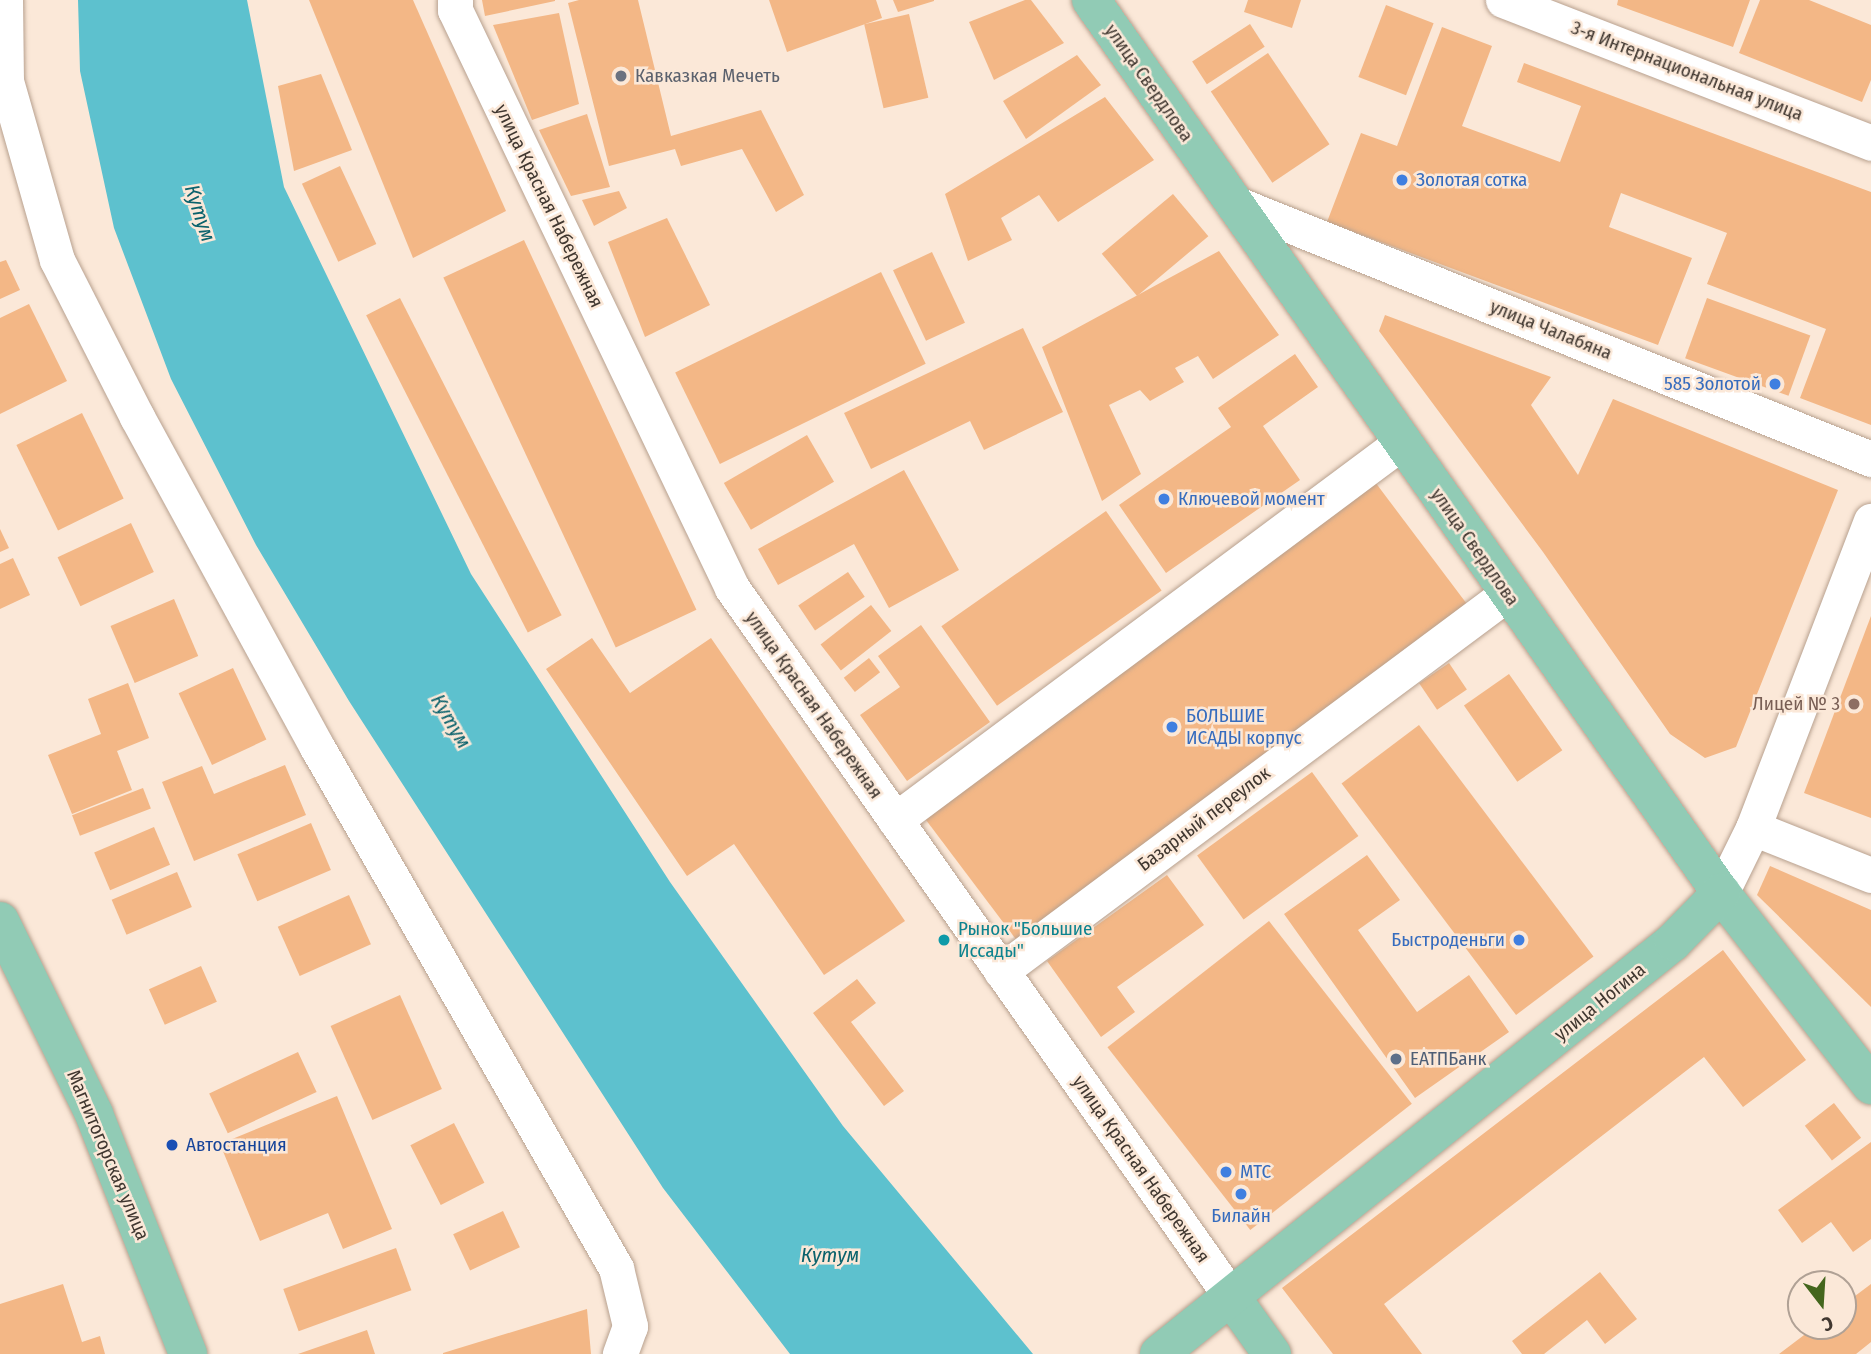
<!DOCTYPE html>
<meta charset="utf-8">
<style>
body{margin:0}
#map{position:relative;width:1871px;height:1354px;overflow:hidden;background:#fbe8d8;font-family:"Fira Sans Condensed",sans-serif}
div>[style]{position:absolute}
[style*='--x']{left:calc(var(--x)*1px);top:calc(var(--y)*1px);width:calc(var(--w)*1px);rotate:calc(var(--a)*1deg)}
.water>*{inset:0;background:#5dc1ce}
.building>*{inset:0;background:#f3b786;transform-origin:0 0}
.roads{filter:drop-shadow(0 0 2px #b8a18f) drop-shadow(0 0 2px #b8a18f)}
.minor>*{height:35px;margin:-17.5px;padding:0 17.5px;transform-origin:17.5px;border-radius:17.5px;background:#fff}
.major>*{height:38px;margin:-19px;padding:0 19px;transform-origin:19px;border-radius:19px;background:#91cbb5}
.dots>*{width:19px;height:19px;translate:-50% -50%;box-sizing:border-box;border:4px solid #fbe8d8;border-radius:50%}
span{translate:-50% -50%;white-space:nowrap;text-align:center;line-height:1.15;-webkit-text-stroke:5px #fbe8d8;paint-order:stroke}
.street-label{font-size:19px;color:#403730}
.worship-label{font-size:19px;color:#5b616d}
.left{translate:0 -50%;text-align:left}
.shop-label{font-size:19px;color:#366cbe}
.right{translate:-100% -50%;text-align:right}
.education-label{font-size:19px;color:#785e54}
.culture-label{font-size:19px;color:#0d838f}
.service-label{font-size:19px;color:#4e5e75}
.transit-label{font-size:19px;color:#164399}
.water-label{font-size:21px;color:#0b626c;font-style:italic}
.north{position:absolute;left:1787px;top:1270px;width:70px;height:70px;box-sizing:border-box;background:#fbe8d8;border:2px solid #b0a195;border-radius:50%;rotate:163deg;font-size:19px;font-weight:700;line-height:28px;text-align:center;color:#403730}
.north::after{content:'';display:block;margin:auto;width:24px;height:32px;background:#44661d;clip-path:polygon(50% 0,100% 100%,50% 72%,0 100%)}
</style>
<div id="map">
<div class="water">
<div style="clip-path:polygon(78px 0,247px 0,284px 187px,471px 574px,670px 882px,843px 1126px,1033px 1354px,790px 1354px,663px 1188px,349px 701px,256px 545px,171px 379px,114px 228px,80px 71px)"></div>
</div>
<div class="building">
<div style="clip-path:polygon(309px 0,413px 0,506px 211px,413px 258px)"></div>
<div style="clip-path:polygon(482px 0,555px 0,555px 1px,485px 16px)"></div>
<div style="clip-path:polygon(579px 0,638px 0,671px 136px,761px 110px,804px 195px,776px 212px,742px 149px,681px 166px,675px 149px,609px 166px,568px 3px)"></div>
<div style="clip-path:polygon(769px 0,876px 0,882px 18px,787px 52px)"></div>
<div style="clip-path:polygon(893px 0,934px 0,934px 1px,898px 12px)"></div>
<div style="clip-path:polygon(1025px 0,1031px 0,1064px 43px,994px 80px,969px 22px)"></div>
<div style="clip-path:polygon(1248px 0,1301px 0,1292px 28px,1244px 12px)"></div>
<div style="clip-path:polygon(1618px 0,1750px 0,1733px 47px,1617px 5px)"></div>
<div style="clip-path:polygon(1760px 0,1809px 0,1871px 25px,1871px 80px,1862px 102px,1739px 53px)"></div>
<div style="left:1386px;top:5px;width:51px;height:77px;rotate:21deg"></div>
<div style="clip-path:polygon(559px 13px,579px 104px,532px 120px,493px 25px)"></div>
<div style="left:909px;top:14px;width:86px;height:46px;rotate:77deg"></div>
<div style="left:1250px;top:24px;width:27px;height:69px;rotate:57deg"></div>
<div style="clip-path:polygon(1442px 27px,1492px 46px,1462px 126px,1560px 162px,1581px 106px,1517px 82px,1524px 63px,1871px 192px,1871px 425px,1800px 398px,1826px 329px,1707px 284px,1727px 233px,1621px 193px,1609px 227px,1692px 258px,1658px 345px,1327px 222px,1361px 133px,1397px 146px)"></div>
<div style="left:1268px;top:53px;width:110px;height:69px;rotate:56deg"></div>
<div style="clip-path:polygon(1077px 55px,1101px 85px,1026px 139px,1003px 101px)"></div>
<div style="clip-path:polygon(321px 74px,352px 150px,294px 171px,278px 86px)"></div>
<div style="clip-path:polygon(1105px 97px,1154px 160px,1058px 222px,1039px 195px,1001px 218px,1012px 240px,968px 261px,945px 194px)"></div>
<div style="clip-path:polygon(587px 114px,610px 187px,571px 196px,539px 130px)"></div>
<div style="left:340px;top:166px;width:86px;height:42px;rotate:65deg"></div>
<div style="clip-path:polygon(619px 191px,627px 208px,594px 226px,582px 200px)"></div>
<div style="left:1173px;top:194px;width:55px;height:93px;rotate:50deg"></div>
<div style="clip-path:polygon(667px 218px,710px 305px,645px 337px,608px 242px)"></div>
<div style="left:524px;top:240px;width:408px;height:89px;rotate:65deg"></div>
<div style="clip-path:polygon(1219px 251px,1279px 335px,1213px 379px,1198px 356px,1175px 368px,1184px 382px,1150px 401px,1140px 390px,1109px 405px,1141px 474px,1102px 501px,1042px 347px)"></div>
<div style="left:932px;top:252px;width:78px;height:43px;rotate:65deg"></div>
<div style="clip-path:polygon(6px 260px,20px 290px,0 299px,0 262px)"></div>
<div style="left:881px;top:272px;width:102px;height:229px;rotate:64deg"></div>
<div style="left:400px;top:298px;width:356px;height:38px;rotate:63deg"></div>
<div style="left:1707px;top:298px;width:110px;height:64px;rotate:20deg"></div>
<div style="clip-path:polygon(29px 304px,67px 381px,0 414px,0 318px)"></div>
<div style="clip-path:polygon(1385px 315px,1551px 377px,1531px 405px,1578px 475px,1613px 399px,1838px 490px,1736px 747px,1705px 758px,1670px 734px,1543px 552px,1379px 331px)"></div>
<div style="clip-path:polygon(1023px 328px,1063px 412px,984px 450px,970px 421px,871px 469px,844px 413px)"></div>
<div style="clip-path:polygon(1295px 354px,1318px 387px,1263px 426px,1300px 480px,1166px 573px,1119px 505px,1231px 427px,1218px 408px)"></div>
<div style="left:82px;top:413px;width:95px;height:73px;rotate:64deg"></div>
<div style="left:807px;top:435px;width:54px;height:96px;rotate:60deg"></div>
<div style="clip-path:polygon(904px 470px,959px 570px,889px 608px,854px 544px,778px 585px,758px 549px)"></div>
<div style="left:1369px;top:474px;width:169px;height:562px;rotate:53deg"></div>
<div style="left:1106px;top:511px;width:97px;height:201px;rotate:55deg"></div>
<div style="left:131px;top:523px;width:54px;height:81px;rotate:65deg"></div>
<div style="clip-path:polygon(0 529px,9px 548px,0 552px)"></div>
<div style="clip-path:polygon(13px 558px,30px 595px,0 609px,0 564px)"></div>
<div style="left:848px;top:572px;width:30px;height:60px;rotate:56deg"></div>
<div style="left:174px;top:599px;width:62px;height:69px;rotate:67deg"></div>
<div style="left:871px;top:605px;width:33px;height:64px;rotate:52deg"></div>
<div style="clip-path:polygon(1871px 616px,1871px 818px,1804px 793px)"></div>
<div style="clip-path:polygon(921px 625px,990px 722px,907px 781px,860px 715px,900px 687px,878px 656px)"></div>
<div style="clip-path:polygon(592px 638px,630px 693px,711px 638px,905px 921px,824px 975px,734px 844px,687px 876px,546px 669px)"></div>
<div style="left:869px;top:658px;width:18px;height:32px;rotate:52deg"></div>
<div style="left:1449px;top:663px;width:32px;height:36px;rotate:56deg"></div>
<div style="left:233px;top:668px;width:79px;height:60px;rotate:65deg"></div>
<div style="left:1509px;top:674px;width:93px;height:55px;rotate:55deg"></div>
<div style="clip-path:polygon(128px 683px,149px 738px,117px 751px,132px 790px,72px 814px,48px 755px,101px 734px,88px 699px)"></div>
<div style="left:1419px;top:725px;width:290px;height:97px;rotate:53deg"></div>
<div style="clip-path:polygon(285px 765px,306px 815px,194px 861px,162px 782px,202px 766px,214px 794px)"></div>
<div style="left:1312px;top:772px;width:79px;height:142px;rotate:54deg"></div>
<div style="left:143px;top:788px;width:22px;height:76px;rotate:69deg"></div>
<div style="left:311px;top:823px;width:51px;height:80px;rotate:67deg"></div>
<div style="left:154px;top:827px;width:41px;height:65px;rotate:67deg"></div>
<div style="clip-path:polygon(1367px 855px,1400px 900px,1358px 930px,1417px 1012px,1469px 975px,1509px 1032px,1415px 1098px,1284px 914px)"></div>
<div style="clip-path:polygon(1770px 866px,1871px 910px,1871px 1007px,1757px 895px)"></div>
<div style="left:177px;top:872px;width:38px;height:71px;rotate:67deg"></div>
<div style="clip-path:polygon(1167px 875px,1204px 925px,1117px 987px,1135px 1012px,1101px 1037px,1047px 961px)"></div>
<div style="left:349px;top:895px;width:54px;height:78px;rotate:66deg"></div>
<div style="left:1269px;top:921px;width:232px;height:205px;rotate:52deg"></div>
<div style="clip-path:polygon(1723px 950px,1806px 1060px,1743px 1107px,1704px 1057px,1384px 1304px,1422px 1354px,1333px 1354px,1282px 1288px)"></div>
<div style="left:201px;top:966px;width:39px;height:57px;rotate:66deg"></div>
<div style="clip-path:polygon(857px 979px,876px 1003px,851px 1022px,904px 1091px,884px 1106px,813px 1013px)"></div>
<div style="left:400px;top:995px;width:103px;height:76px;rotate:66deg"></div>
<div style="left:298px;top:1052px;width:44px;height:98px;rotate:65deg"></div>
<div style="clip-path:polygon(337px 1096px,392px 1229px,343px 1249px,328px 1213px,260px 1241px,220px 1144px)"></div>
<div style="left:1834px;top:1103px;width:44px;height:37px;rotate:52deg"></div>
<div style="left:454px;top:1123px;width:67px;height:49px;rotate:63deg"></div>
<div style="clip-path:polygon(1871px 1142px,1871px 1239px,1853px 1252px,1831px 1222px,1802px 1243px,1778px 1210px)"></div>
<div style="left:503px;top:1211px;width:40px;height:55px;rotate:65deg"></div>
<div style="left:396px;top:1248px;width:45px;height:120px;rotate:70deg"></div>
<div style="clip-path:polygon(1600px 1272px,1637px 1319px,1605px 1344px,1587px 1320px,1544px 1354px,1522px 1354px,1512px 1341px)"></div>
<div style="clip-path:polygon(63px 1284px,82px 1342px,100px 1336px,105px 1354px,0 1354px,0 1304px)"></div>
<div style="clip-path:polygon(1871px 1284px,1871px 1342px,1856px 1354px,1779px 1354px,1816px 1326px,1843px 1326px,1843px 1305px)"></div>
<div style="clip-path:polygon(587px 1309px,591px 1354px,443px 1354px,443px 1353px)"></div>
<div style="clip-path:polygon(367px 1330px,375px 1354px,298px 1354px)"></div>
</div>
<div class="roads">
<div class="minor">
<div style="--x:5;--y:0;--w:81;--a:89.3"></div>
<div style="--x:6;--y:81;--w:186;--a:74.1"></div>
<div style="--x:57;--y:260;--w:176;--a:63"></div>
<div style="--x:137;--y:417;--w:376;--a:61.4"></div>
<div style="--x:317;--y:747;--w:601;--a:60.15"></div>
<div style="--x:616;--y:1268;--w:60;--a:76.4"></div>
<div style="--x:630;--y:1326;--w:30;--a:110"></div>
<div style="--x:455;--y:0;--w:10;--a:90"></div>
<div style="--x:455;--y:10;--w:641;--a:64.39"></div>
<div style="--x:732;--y:588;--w:868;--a:54.85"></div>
<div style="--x:1503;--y:0;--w:395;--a:21.2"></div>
<div style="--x:1232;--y:202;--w:689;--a:21.91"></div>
<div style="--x:895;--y:820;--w:632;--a:-36.71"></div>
<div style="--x:1753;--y:828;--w:127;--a:21.7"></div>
<div style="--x:1721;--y:893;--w:72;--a:-63.8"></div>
<div style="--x:1753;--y:828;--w:329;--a:-69"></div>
<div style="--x:1001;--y:971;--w:632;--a:-36.71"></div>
</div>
<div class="major">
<div style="--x:1091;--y:0;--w:1093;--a:54.8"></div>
<div style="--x:1721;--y:893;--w:244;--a:52"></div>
<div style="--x:0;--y:921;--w:215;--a:64"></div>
<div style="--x:94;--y:1114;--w:258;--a:68.6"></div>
<div style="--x:1232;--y:1298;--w:69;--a:54.5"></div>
<div style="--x:1159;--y:1354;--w:659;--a:-38.71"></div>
<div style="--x:1673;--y:942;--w:69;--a:-45.6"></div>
</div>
</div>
<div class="dots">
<div style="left:621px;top:76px;background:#6b7280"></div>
<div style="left:1402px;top:180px;background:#3f7fe0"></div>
<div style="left:1775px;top:384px;background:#3f7fe0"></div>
<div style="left:1164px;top:499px;background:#3f7fe0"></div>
<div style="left:1854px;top:704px;background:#8d6e63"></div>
<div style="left:1172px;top:727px;background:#3f7fe0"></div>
<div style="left:944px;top:940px;background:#0f9aa8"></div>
<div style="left:1519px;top:940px;background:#3f7fe0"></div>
<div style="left:1396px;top:1059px;background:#5c6f8a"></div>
<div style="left:172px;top:1145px;background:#1a4fb4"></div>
<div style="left:1226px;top:1172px;background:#3f7fe0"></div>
<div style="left:1241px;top:1194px;background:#3f7fe0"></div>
</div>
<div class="street-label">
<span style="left:1687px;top:71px;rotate:21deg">3-я Интернациональная улица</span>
<span style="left:1149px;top:83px;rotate:55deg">улица Свердлова</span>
<span style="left:549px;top:206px;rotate:64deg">улица Красная Набережная</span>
<span style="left:1551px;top:330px;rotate:22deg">улица Чалабяна</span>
<span style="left:1475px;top:547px;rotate:55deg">улица Свердлова</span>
<span style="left:814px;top:705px;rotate:55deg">улица Красная Набережная</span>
<span style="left:1204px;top:819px;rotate:-37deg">Базарный переулок</span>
<span style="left:1600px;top:1002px;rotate:-39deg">улица Ногина</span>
<span style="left:108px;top:1155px;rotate:67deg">Магнитогорская улица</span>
<span style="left:1141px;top:1169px;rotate:55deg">улица Красная Набережная</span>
</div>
<div class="worship-label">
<span class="left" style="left:635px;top:76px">Кавказкая Мечеть</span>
</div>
<div class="shop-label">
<span class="left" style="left:1416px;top:180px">Золотая сотка</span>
<span class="right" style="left:1761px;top:384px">585 Золотой</span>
<span class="left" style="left:1178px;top:499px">Ключевой момент</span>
<span class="left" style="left:1186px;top:727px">БОЛЬШИЕ<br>ИСАДЫ корпус</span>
<span class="right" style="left:1505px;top:940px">Быстроденьги</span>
<span class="left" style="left:1240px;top:1172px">МТС</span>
<span style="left:1241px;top:1216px">Билайн</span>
</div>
<div class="education-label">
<span class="right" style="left:1840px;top:704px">Лицей № 3</span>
</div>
<div class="culture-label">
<span class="left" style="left:958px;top:940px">Рынок "Большие<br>Иссады"</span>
</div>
<div class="service-label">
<span class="left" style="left:1410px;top:1059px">ЕАТПБанк</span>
</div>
<div class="transit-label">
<span class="left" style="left:186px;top:1145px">Автостанция</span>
</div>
<div class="water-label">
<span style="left:200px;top:213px;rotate:72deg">Кутум</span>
<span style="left:451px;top:721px;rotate:60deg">Кутум</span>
<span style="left:830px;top:1255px">Кутум</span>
</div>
<div class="north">С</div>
</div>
